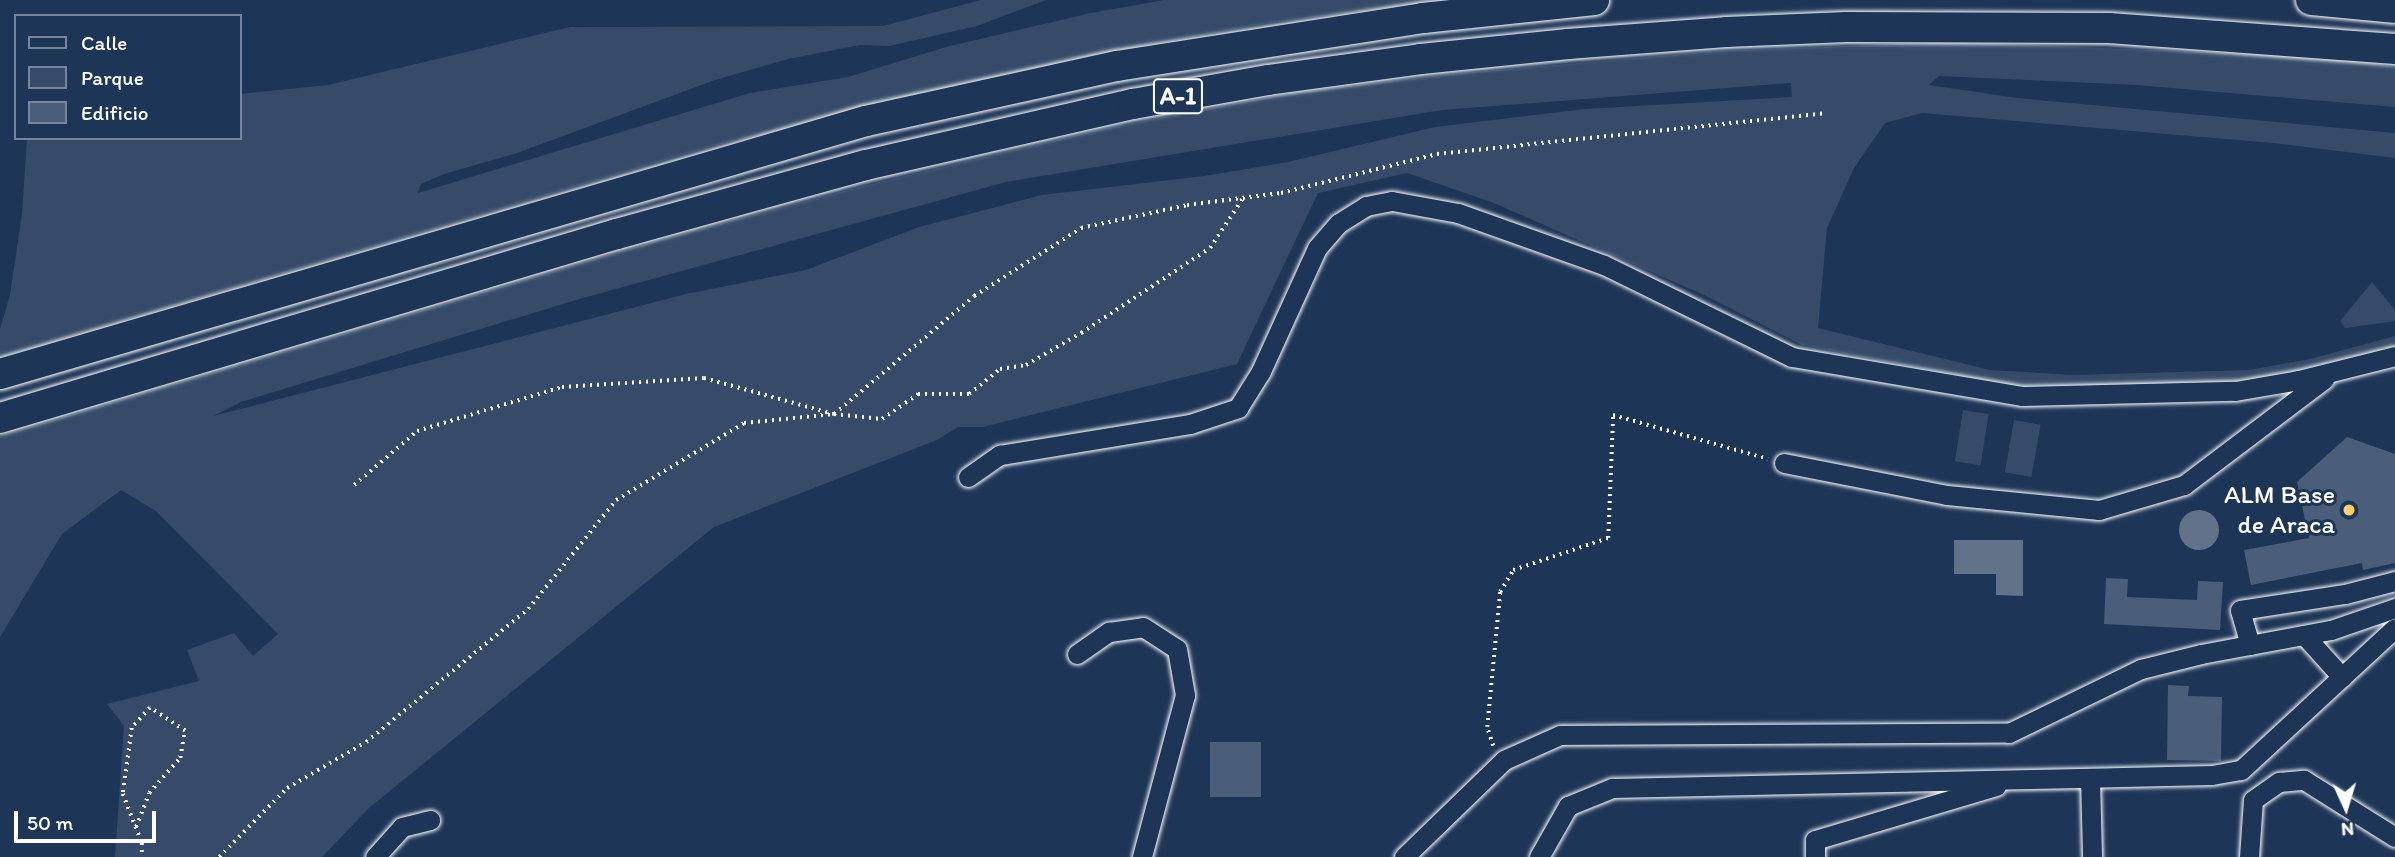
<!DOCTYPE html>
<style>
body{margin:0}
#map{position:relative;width:2395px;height:857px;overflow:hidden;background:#1d3557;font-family:Itim,sans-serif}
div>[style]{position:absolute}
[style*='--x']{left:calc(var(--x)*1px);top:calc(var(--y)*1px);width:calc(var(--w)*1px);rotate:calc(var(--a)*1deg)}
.green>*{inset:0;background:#364b69;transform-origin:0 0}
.water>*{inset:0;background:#617289}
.round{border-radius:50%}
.building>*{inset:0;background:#4a5d79;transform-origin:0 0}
.path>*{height:3.5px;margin-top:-1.75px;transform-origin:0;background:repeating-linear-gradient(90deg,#fff 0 2px,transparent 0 7px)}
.roads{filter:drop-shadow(0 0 2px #fff) drop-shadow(0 0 2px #fff)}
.minor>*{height:19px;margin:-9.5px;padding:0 9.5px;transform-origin:9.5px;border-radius:9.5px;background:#1d3557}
.highway>*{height:30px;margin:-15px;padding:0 15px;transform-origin:15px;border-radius:15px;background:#1d3557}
.dots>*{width:19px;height:19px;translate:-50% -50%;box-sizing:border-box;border:4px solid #1d3557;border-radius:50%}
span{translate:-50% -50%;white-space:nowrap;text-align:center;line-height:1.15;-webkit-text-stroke:6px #1d3557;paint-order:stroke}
.shield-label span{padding:2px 5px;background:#1d3557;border:2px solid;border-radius:5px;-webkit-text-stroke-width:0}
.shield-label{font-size:24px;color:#fff;font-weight:700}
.poi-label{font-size:26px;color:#fff}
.right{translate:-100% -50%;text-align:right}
.legend{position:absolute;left:14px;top:14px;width:228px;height:126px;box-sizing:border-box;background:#1d3557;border:2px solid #77869a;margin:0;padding:9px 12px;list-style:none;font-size:21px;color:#fff}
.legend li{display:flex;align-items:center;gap:14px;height:35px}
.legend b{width:35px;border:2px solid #77869a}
.north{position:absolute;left:2311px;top:773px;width:70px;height:70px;-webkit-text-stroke:5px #1d3557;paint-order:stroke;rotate:176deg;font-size:19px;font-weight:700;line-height:28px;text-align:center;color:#fff}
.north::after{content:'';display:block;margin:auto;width:24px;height:32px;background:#fff;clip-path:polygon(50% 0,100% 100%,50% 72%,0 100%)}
.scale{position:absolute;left:14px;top:811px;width:142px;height:32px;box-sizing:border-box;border:4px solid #fff;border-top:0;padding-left:9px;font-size:21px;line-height:24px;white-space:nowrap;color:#fff;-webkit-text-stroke:5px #1d3557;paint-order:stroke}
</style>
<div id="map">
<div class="green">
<div style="clip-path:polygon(981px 0,1046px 0,977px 26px,889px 46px,860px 45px,788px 59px,715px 80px,517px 153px,444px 174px,421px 184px,418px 193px,750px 93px,848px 77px,946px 47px,1091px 13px,1164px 0,1446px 0,1263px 24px,1098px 54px,709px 147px,0 357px,0 329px,10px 295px,22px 214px,27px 138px,240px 138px,240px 94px,328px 85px,570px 27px,883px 26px)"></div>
<div style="clip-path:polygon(evenodd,1948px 42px,2328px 57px,2395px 67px,2395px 107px,2137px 85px,1939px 76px,1929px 85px,2017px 98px,2395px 133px,2395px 158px,2273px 143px,1922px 113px,1885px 123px,1854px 168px,1827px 228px,1818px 328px,1990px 370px,2075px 375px,2249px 370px,2310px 359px,2395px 336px,2395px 352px,2274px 380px,2052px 393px,2051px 386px,2020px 387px,1802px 345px,1704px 295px,1494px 203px,1407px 173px,1318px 193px,1237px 364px,983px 427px,958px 427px,937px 440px,714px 527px,369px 808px,322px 857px,115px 857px,124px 726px,107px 704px,199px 681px,187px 650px,234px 633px,253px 656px,278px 634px,156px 511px,121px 490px,62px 534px,0 637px,0 436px,653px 242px,859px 187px,1103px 129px,1291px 93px,1451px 74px,1720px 51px,1948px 42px,1791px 83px,1792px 97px,1585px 109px,1435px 127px,1288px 162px,1204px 176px,1042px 195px,919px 227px,806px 270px,686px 294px,213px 416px,241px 402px,576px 300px,1006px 182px,1442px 110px,1791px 83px)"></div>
<div style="clip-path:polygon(2372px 282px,2395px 310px,2395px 321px,2345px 328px,2340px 321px)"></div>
<div style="left:1963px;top:410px;width:26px;height:52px;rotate:9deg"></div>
<div style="left:2014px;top:420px;width:27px;height:53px;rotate:10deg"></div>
</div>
<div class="water">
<div class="round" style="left:2179px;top:510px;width:40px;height:40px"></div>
<div style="clip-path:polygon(1954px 540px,2023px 540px,2023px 596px,1996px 595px,1996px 574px,1954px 574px)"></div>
</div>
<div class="building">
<div style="clip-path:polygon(2347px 437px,2395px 454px,2395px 563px,2363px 570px,2362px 563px,2251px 585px,2244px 550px,2309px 538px,2297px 482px)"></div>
<div style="clip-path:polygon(2106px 578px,2128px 579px,2127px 597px,2197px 600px,2198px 581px,2223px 582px,2220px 630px,2104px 624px)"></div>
<div style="clip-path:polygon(2168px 685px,2189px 686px,2188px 696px,2222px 697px,2221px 761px,2167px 760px)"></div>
<div style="left:1210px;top:742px;width:51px;height:55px"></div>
</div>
<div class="path">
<div style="--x:354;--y:485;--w:83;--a:-40.6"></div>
<div style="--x:417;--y:431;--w:152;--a:-16.9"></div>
<div style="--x:562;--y:387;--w:142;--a:-3.6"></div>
<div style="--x:704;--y:378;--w:135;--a:15.5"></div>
<div style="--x:834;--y:414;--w:48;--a:5.9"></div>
<div style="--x:882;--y:419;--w:44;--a:-34.8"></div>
<div style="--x:918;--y:394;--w:51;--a:0"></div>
<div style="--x:969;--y:394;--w:40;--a:-39"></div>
<div style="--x:1000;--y:369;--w:26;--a:-9"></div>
<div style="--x:1026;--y:365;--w:64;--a:-30.2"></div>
<div style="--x:1081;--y:333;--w:154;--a:-33.4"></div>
<div style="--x:1210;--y:248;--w:60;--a:-56.6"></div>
<div style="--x:1493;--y:746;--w:20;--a:-108"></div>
<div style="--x:1487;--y:727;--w:136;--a:-84.5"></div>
<div style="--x:1500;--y:592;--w:26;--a:-59"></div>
<div style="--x:1513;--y:570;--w:100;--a:-18.6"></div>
<div style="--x:1608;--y:538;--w:123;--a:-87.7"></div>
<div style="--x:1613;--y:415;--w:161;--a:15.8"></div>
<div style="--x:136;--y:827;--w:36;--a:-69"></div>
<div style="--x:149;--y:793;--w:47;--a:-48.5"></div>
<div style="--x:180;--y:758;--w:27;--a:-80"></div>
<div style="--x:185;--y:731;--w:42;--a:-146.7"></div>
<div style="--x:150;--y:708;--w:27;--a:132"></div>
<div style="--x:132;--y:728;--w:67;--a:97.8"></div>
<div style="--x:123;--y:794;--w:53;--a:68.8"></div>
<div style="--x:142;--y:843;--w:14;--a:90"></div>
<div style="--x:219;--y:857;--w:97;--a:-45.4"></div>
<div style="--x:287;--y:788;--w:91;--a:-30.2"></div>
<div style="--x:366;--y:742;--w:210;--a:-39.4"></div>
<div style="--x:528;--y:609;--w:140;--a:-51.1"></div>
<div style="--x:616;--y:500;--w:149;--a:-31"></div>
<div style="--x:744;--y:423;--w:90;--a:-5.7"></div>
<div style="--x:834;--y:414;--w:183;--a:-40.1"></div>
<div style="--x:974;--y:296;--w:127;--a:-32.4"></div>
<div style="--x:1081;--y:228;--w:108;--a:-12.2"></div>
<div style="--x:1187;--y:205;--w:95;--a:-7.3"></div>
<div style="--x:1281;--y:193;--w:161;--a:-14"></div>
<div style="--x:1437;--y:154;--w:390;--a:-6"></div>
</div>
<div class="roads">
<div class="minor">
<div style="--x:1784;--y:463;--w:166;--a:11.1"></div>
<div style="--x:1947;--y:495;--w:153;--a:5.6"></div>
<div style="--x:2099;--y:510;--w:89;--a:-16.4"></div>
<div style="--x:2184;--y:485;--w:176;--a:-37.1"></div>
<div style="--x:968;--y:477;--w:39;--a:-35"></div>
<div style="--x:1000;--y:455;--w:193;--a:-9.3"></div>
<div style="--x:1190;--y:424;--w:51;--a:-18.4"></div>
<div style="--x:1238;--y:408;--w:44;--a:-58.1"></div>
<div style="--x:1261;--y:371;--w:135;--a:-65.5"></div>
<div style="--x:1317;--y:248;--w:33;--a:-49"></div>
<div style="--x:1339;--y:223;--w:32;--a:-32"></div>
<div style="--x:1366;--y:206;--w:26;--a:-11"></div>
<div style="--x:1392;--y:201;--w:67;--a:10.3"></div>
<div style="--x:1458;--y:213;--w:155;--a:19.6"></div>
<div style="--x:1604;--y:265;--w:209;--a:26.1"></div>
<div style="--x:1792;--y:357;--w:234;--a:9.6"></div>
<div style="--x:2023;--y:396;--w:212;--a:-1.4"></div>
<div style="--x:2235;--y:391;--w:65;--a:-9.8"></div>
<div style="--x:2299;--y:380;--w:99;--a:-14"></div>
<div style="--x:2304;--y:635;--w:57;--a:47.9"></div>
<div style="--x:2250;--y:645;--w:36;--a:-106"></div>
<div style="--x:2240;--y:610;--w:106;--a:-8.7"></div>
<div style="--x:2345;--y:594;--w:52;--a:-14.6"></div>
<div style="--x:1077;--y:654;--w:39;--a:-35"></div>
<div style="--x:1109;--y:632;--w:34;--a:-8"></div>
<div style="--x:1143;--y:627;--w:40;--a:32.9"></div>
<div style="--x:1177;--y:649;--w:47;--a:80.1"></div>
<div style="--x:1185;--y:695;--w:168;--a:104.9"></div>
<div style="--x:2090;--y:778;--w:79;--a:88.5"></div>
<div style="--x:375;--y:857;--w:40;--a:-48"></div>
<div style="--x:402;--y:827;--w:29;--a:-14"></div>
<div style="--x:1404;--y:857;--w:139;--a:-44.1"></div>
<div style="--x:1504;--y:760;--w:61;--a:-24.1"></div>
<div style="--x:1560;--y:735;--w:449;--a:-0.3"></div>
<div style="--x:2009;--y:733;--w:147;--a:-25.9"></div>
<div style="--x:2141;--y:669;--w:62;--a:-14"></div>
<div style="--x:2201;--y:654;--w:132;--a:-10.5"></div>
<div style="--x:2331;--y:630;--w:68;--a:-19"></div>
<div style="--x:1539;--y:857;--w:59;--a:-60.4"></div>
<div style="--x:1568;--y:806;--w:48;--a:-22.2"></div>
<div style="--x:1612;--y:788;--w:600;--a:-1.24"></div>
<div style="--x:2212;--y:775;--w:29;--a:-10"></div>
<div style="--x:2241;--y:770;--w:209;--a:-42.7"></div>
<div style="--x:1815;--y:857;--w:17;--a:-90"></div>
<div style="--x:1815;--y:840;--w:189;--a:-16.6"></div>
<div style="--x:2249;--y:857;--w:57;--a:-86"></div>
<div style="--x:2253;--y:800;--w:32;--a:-35"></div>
<div style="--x:2279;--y:782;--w:25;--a:-5"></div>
<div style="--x:2304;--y:780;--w:107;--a:32.1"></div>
</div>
<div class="highway">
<div style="--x:2311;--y:0;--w:84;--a:5.4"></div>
<div style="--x:0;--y:374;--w:902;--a:-16.29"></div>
<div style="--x:866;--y:121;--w:257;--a:-12.4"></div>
<div style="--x:1117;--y:66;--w:310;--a:-8.9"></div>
<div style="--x:1423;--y:18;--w:172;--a:-6"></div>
<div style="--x:0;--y:418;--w:644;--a:-16.61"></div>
<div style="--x:617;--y:234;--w:258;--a:-15.5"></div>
<div style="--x:866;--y:165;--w:274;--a:-12.9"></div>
<div style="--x:1133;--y:104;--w:137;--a:-10.1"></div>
<div style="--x:1268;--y:80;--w:154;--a:-7.8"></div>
<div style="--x:1421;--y:59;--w:148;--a:-5.8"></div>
<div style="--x:1568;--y:44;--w:158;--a:-4.3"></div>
<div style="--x:1726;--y:32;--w:120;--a:-2.4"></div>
<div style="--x:1846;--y:27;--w:263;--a:0.2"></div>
<div style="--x:2109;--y:28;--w:287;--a:4.2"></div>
</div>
</div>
<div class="dots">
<div style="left:2349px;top:510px;background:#ffd166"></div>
</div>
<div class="shield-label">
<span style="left:1178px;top:96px">A-1</span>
</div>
<div class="poi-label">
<span class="right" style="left:2335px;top:510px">ALM Base<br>de Araca</span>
</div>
<ul class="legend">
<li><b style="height:9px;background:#1d3557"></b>Calle</li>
<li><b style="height:19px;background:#364b69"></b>Parque</li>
<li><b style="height:19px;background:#4a5d79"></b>Edificio</li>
</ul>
<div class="north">N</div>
<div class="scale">50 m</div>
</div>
